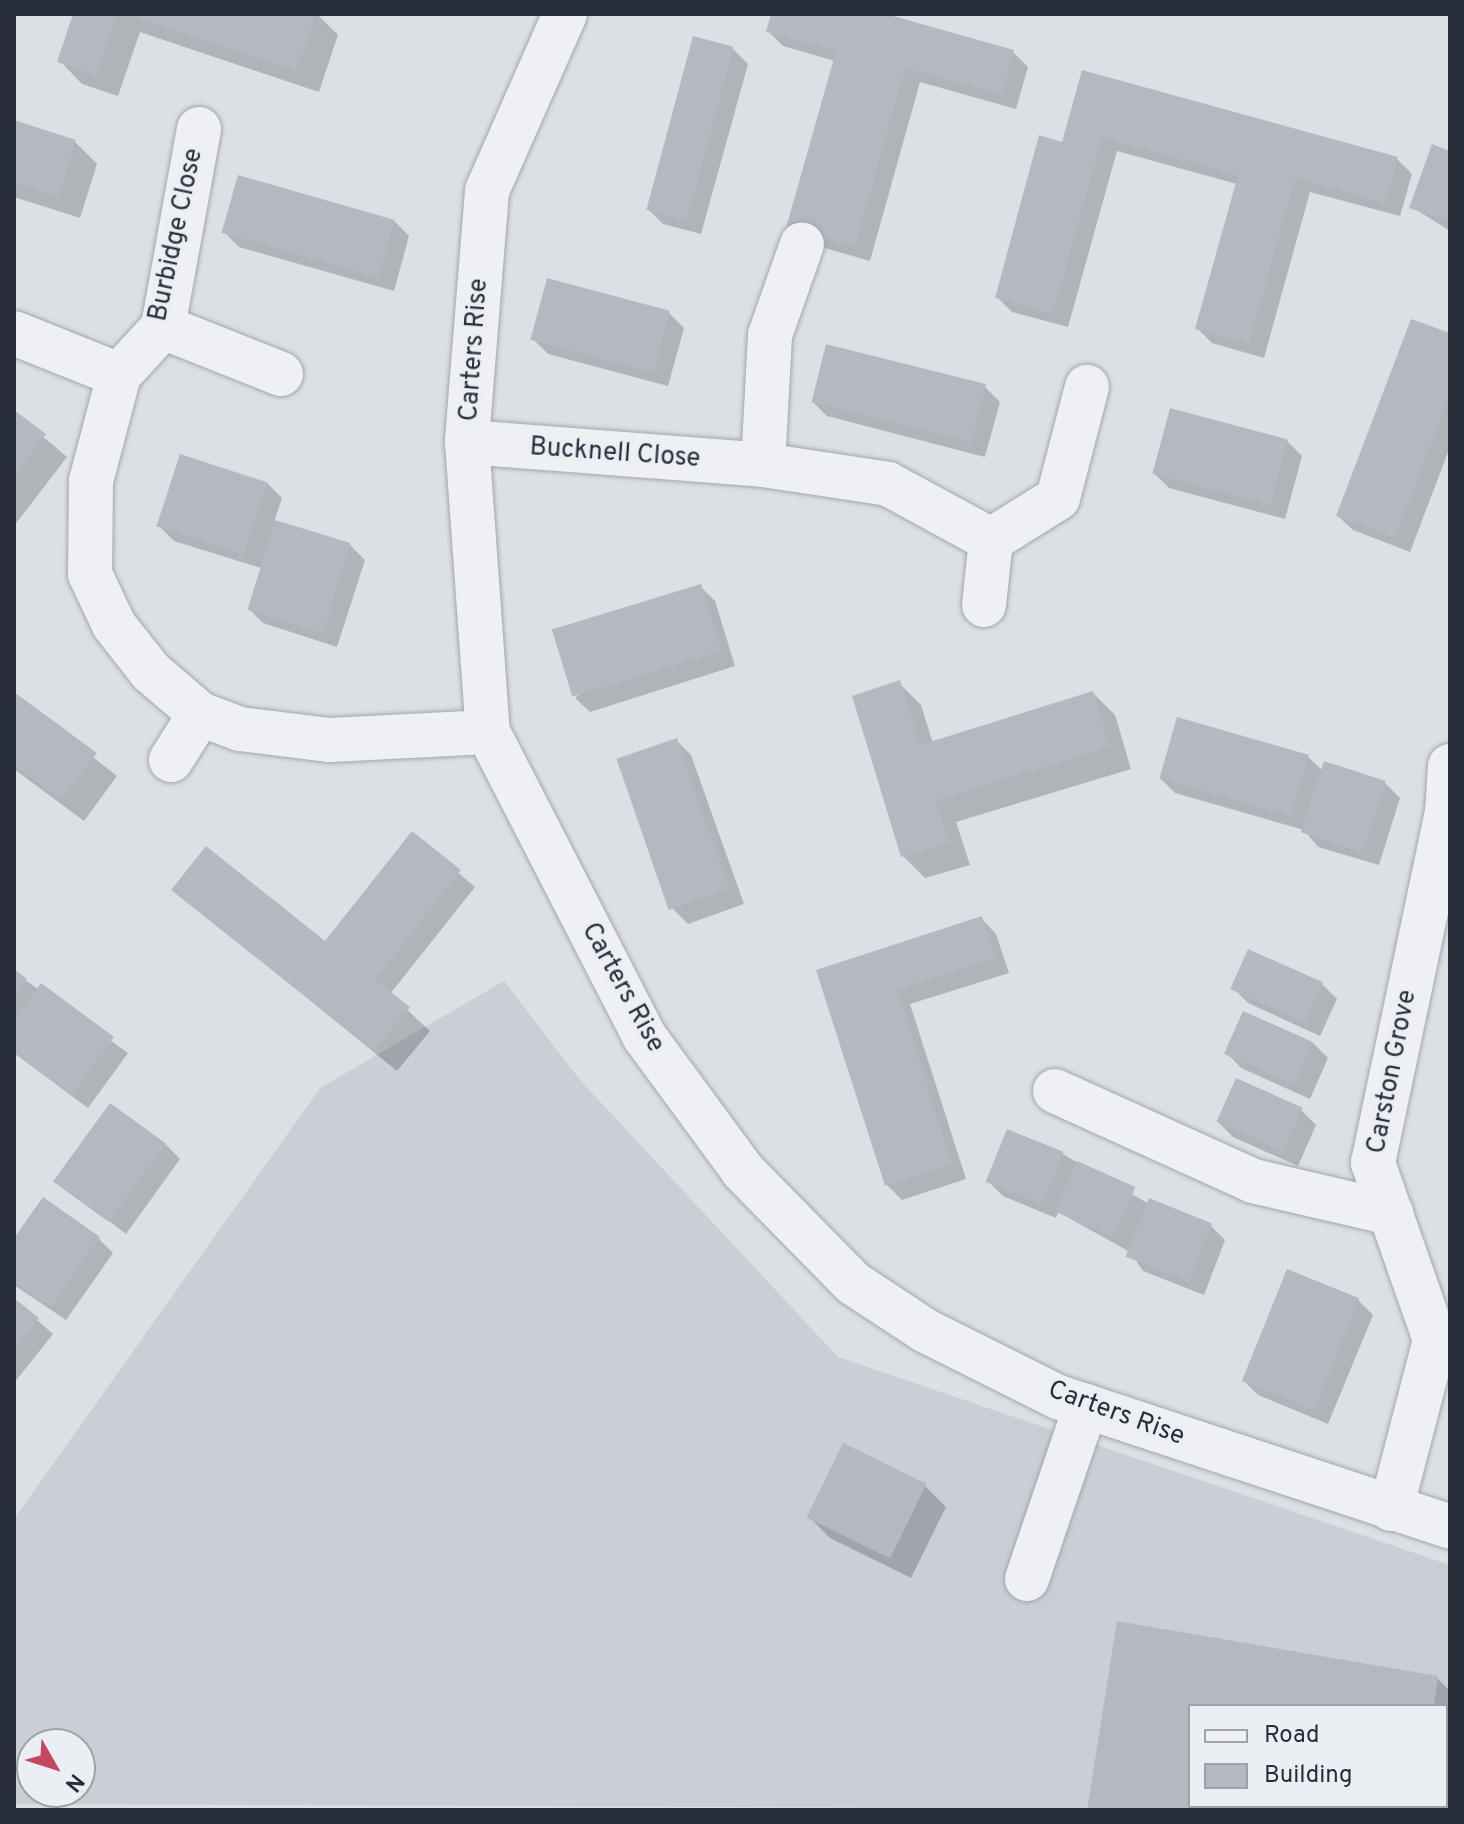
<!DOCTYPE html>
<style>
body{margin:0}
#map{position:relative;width:1464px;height:1824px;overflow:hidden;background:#dce0e5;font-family:Overpass,sans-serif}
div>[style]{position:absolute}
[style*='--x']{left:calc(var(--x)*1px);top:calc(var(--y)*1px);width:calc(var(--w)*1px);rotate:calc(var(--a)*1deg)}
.built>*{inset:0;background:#cacfd6}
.shadow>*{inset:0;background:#0003}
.building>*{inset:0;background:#b4b9c1;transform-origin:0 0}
.roads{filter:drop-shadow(0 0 2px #a2a7ae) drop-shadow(0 0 2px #a2a7ae)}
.minor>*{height:44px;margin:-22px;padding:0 22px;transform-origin:22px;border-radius:22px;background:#eef0f4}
span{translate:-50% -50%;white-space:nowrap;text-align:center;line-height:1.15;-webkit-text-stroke:7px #ebeff3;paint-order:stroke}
.street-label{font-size:26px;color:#272e3a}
.frame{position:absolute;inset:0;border:16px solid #272e3a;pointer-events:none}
.legend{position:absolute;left:1188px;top:1704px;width:260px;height:104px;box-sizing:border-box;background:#ebeff3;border:2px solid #9da2a9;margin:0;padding:10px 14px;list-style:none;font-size:24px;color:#272e3a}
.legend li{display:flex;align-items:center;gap:16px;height:40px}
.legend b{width:40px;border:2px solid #9da2a9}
.north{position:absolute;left:16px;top:1728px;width:80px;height:80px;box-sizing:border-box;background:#ebeff3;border:2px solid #9da2a9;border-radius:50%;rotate:129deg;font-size:22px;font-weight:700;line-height:32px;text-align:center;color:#272e3a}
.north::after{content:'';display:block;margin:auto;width:28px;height:36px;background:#c3475e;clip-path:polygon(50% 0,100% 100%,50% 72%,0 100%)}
</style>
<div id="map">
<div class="built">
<div style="clip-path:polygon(evenodd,504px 981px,580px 1080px,838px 1357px,1450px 1565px,1450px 1810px,14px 1804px,14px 1519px,320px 1088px,504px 981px,1190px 1706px,1446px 1706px,1446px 1806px,1190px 1806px,1190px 1706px,504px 981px,32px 1744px,80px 1744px,80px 1792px,32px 1792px,32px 1744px)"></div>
</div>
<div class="shadow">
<div style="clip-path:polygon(75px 14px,317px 14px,338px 35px,319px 92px,140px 32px,118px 96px,82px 84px,60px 61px)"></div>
<div style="clip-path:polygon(773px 14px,878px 14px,1013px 52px,1028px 67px,1016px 109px,920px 82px,870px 261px,804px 242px,835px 61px,783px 46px,768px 31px)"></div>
<div style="clip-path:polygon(733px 49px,748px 64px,701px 234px,663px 224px,648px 209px)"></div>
<div style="clip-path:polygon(1083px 73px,1397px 159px,1412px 174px,1400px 216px,1310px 192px,1264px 358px,1212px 343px,1197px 328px,1237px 184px,1117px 151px,1068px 327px,1012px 312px,997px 297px,1064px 144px)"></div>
<div style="clip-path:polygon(14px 123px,75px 142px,97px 164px,80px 218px,14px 197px)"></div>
<div style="clip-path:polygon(1450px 153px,1450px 231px,1412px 207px)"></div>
<div style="clip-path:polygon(394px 221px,409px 236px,394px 291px,239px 247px,224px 232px)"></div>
<div style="clip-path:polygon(669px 313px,684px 328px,668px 386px,548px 354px,533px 339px)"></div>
<div style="clip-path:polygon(1450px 335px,1450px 447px,1410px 552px,1353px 530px,1338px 516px)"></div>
<div style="clip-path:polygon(985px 387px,1000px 402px,985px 457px,827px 416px,812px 401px)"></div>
<div style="clip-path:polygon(14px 412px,67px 457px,14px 526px)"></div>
<div style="clip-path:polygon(1287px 441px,1302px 456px,1285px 519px,1169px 488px,1154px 473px)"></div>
<div style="clip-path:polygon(267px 483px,282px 498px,274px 522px,350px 545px,365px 560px,337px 647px,263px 623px,248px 608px,261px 568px,174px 541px,159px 526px)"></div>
<div style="clip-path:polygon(700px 586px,715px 601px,735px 666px,590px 712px,575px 698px)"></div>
<div style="clip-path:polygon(899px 683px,921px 705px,933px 743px,1093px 693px,1115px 715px,1131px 769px,956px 822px,970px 865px,925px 878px,903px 856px)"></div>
<div style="clip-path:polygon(14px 695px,117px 776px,84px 821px,14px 769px)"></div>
<div style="clip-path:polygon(676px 740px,691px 755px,744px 904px,688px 924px,673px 909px)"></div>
<div style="clip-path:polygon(1308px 757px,1323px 771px,1385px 783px,1400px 798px,1379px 865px,1318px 847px,1304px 830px,1175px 793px,1160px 778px)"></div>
<div style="clip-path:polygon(412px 834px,475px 887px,390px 994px,430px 1031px,397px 1071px,174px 890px,326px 943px)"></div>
<div style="clip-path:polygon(982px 919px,996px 934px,1009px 973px,910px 1004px,966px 1179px,902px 1200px,887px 1185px,819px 971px)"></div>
<div style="clip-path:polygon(14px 972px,128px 1053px,88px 1108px,14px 1053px)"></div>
<div style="clip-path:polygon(1322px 984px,1337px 999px,1320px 1036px,1248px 1003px,1233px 988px)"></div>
<div style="clip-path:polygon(1313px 1043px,1328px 1058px,1310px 1099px,1241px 1068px,1227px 1053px)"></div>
<div style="clip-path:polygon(1301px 1110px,1316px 1125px,1298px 1166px,1233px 1137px,1218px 1122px)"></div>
<div style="clip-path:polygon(165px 1144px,180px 1159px,126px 1234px,57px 1181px)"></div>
<div style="clip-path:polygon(1061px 1153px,1149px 1204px,1210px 1225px,1225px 1240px,1204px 1295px,1143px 1271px,1130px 1252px,1058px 1212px,1056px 1218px,1003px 1196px,988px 1181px)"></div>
<div style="clip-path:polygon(98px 1238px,113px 1253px,66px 1320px,14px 1285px,14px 1241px)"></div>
<div style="clip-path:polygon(1289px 1271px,1358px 1300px,1373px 1315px,1328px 1424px,1258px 1395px,1243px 1380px)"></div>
<div style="clip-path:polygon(14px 1300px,53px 1334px,14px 1383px)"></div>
<div style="clip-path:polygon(924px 1485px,946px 1507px,911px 1578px,830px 1538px,808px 1516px)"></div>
<div style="clip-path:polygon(1119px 1623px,1437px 1678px,1450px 1691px,1446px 1799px,1446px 1706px,1190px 1706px,1190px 1806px,1445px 1810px,1089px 1810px)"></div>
</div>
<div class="building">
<div style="clip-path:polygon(73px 14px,117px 14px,96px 75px,57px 62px)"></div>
<div style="clip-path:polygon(127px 14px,316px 14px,296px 71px)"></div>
<div style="clip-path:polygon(771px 14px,886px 14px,1014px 50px,1002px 95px,905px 68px,855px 247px,786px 228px,836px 51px,766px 32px)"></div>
<div style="left:693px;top:36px;width:42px;height:180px;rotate:15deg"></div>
<div style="clip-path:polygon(1082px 70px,1398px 157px,1385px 203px,1295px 178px,1249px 344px,1195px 329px,1238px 175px,1102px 138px,1053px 314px,995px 298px,1039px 135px,1062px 142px)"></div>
<div style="clip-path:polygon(14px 120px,76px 140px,58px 198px,14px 183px)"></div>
<div style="clip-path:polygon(1432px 144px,1450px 151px,1450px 222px,1409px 208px)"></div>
<div style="left:238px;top:175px;width:163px;height:60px;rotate:16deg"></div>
<div style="left:547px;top:278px;width:127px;height:64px;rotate:15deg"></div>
<div style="clip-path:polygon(1411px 319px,1450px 333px,1450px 394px,1395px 538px,1336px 516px)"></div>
<div style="left:826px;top:344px;width:165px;height:60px;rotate:14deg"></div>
<div style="left:1170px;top:408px;width:122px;height:68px;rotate:15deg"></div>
<div style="clip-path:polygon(14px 410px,46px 434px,14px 476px)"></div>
<div style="left:180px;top:454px;width:92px;height:76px;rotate:18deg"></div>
<div style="left:275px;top:520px;width:79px;height:94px;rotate:17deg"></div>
<div style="left:701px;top:584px;width:70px;height:156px;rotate:73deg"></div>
<div style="clip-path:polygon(900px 680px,920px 745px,1093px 691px,1110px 747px,936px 800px,949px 843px,901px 857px,852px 696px)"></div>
<div style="clip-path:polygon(14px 692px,97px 753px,61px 800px,14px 765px)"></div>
<div style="left:1177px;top:717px;width:137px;height:64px;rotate:16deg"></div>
<div style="left:677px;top:738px;width:160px;height:64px;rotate:71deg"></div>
<div style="left:1324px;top:761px;width:65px;height:75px;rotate:18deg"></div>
<div style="clip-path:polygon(412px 831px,461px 870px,375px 980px,410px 1007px,374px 1051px,171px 890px,206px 846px,325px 941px)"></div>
<div style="clip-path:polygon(982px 916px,995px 958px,897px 989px,952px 1164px,885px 1186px,816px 970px)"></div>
<div style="left:1248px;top:949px;width:82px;height:44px;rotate:24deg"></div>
<div style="clip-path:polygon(14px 969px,27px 979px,14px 997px)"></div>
<div style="clip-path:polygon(41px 983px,114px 1037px,72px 1095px,14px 1052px,14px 1020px)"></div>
<div style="left:1243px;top:1011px;width:77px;height:47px;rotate:24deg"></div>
<div style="left:1236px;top:1078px;width:73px;height:48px;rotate:24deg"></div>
<div style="left:110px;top:1103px;width:69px;height:97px;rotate:36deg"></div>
<div style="left:1007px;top:1129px;width:61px;height:57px;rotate:22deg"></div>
<div style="left:1077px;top:1161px;width:64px;height:55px;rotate:24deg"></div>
<div style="clip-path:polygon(43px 1197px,100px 1237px,51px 1307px,14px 1282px,14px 1238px)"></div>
<div style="left:1149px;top:1198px;width:68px;height:63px;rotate:22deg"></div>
<div style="left:1287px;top:1269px;width:78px;height:121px;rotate:22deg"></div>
<div style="clip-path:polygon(14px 1298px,39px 1318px,14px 1350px)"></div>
<div style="left:843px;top:1443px;width:93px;height:83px;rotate:26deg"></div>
<div style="clip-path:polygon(1117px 1621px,1438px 1676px,1434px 1706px,1190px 1706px,1190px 1806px,1420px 1810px,1087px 1810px)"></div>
</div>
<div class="roads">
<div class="minor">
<div style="--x:565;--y:14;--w:193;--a:113.8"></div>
<div style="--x:487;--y:191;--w:252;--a:94.6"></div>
<div style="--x:467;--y:442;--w:291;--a:85.9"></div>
<div style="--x:488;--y:732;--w:342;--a:62.8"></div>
<div style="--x:644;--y:1036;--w:167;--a:53.7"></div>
<div style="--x:743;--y:1171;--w:157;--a:45.5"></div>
<div style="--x:853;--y:1283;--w:87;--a:33.3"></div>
<div style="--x:926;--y:1331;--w:148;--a:26.6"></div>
<div style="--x:1058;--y:1397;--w:413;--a:18.3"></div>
<div style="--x:199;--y:129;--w:201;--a:100.3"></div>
<div style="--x:163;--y:327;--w:65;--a:132.5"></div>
<div style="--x:119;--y:375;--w:110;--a:104.8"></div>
<div style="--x:91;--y:481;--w:93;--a:90.6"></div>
<div style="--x:90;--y:574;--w:56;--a:64.8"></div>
<div style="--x:114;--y:625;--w:60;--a:51.8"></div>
<div style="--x:151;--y:672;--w:65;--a:40.6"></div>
<div style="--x:200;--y:714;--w:43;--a:20.6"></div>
<div style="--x:240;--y:729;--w:91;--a:7"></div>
<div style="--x:330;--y:740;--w:158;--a:-2.9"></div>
<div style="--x:163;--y:327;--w:127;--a:21.7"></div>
<div style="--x:14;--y:333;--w:113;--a:21.8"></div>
<div style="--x:467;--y:442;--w:297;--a:4.4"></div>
<div style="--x:763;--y:465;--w:126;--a:8.6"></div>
<div style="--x:888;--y:484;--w:117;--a:28.5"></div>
<div style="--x:763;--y:465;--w:130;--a:-86.9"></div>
<div style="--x:770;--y:335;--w:96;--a:-70.6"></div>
<div style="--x:984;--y:605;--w:65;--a:-83.9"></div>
<div style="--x:991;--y:540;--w:79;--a:-32.1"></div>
<div style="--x:1058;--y:498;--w:115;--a:-75.4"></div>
<div style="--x:171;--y:760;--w:54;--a:-57.8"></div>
<div style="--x:1055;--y:1091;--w:217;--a:24.4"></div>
<div style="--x:1253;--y:1181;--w:142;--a:13.1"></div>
<div style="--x:1391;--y:1509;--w:175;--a:-75.4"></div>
<div style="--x:1435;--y:1340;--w:188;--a:-109.3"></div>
<div style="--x:1373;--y:1163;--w:358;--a:-78.1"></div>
<div style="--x:1447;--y:813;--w:47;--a:-86.3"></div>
<div style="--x:1027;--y:1579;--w:183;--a:-71.2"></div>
</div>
</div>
<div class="street-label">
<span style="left:177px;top:235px;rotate:-78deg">Burbidge Close</span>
<span style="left:475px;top:350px;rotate:-86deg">Carters Rise</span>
<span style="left:615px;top:454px;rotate:4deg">Bucknell Close</span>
<span style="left:622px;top:988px;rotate:61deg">Carters Rise</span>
<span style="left:1393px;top:1072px;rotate:-79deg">Carston Grove</span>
<span style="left:1116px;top:1414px;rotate:20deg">Carters Rise</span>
</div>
<div class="frame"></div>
<ul class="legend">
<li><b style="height:10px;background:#eef0f4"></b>Road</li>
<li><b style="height:22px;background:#b4b9c1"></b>Building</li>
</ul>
<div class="north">N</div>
</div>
